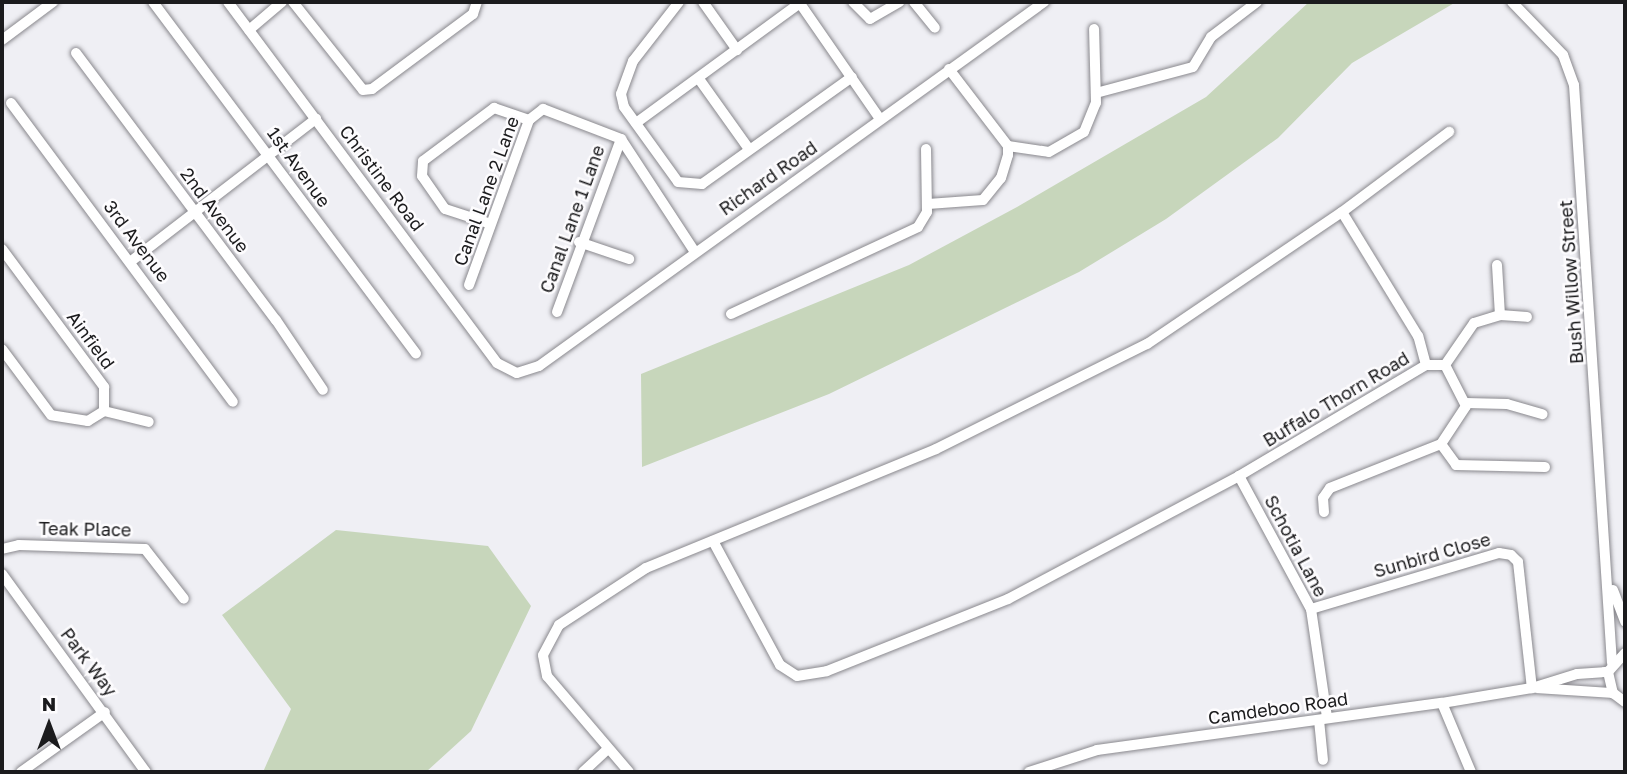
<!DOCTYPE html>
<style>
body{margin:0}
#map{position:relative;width:1627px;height:774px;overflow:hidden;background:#efeff4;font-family:"Golos Text",sans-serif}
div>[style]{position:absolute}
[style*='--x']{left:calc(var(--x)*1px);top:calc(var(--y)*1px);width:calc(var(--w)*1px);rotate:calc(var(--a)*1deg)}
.green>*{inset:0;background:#c7d6bb}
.roads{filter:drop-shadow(0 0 2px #89888d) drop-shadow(0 0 2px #89888d)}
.street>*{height:10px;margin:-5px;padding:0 5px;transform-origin:5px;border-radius:5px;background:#fff}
span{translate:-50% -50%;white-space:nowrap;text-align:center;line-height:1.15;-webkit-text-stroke:5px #fdfcfe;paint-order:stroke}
.street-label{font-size:18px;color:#1b1b1d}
.frame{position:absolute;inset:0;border:4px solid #1b1b1d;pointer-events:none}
.north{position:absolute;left:14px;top:690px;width:70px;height:70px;-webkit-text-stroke:5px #fdfcfe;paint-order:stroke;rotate:0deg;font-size:19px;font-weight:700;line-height:28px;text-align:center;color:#1b1b1d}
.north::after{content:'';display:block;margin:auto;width:24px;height:32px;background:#1b1b1d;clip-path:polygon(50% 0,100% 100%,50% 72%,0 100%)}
</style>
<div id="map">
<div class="green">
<div style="clip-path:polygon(1309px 2px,1456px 2px,1352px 63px,1278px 138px,1166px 219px,1079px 272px,829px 394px,642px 467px,641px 374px,909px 265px,1017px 207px,1206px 97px)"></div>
<div style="clip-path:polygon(336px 530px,488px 546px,531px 606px,471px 731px,426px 772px,263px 772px,291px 709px,222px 615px)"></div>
</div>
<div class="roads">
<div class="street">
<div style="--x:153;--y:2;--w:439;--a:53.2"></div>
<div style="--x:228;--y:2;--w:450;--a:53.3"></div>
<div style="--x:497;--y:363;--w:22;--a:27"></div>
<div style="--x:517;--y:373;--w:23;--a:-18"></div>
<div style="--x:539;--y:366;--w:623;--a:-35.78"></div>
<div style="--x:293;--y:2;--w:112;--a:51.5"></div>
<div style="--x:363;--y:90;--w:9;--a:-6"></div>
<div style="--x:372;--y:89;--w:126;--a:-36.6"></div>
<div style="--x:473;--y:14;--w:13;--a:-72"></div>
<div style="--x:679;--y:2;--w:75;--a:127.9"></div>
<div style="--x:633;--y:61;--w:35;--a:110"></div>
<div style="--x:621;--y:94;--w:13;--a:77"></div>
<div style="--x:624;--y:107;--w:92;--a:54.2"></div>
<div style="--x:678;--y:182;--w:24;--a:5"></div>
<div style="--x:702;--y:184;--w:184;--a:-35.5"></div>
<div style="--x:703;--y:2;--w:59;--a:54.7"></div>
<div style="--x:799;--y:2;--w:142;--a:55.3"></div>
<div style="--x:853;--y:2;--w:24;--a:45"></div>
<div style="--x:870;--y:19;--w:34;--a:-30"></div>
<div style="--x:914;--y:2;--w:33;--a:51"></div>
<div style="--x:1512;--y:2;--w:74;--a:46.1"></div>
<div style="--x:1563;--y:55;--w:32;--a:70"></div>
<div style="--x:1574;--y:85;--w:579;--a:86.24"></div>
<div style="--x:249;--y:30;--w:43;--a:-40.3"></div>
<div style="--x:2;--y:40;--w:64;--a:-36.7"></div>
<div style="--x:76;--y:53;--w:334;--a:53.2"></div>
<div style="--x:276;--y:320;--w:84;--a:56.1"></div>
<div style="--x:699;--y:79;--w:86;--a:54.5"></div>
<div style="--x:1096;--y:93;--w:100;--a:-15"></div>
<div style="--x:1193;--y:67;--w:35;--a:-59"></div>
<div style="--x:1211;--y:37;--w:58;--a:-37.3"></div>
<div style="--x:11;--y:103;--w:372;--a:53.4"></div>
<div style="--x:636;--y:123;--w:203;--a:-36.2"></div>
<div style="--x:1008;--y:146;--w:41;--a:8.3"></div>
<div style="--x:1049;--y:152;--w:40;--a:-29.7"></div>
<div style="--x:1084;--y:132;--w:31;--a:-68"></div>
<div style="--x:1096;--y:103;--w:74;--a:-91.5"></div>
<div style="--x:928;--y:204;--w:55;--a:-4.2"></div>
<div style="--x:983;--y:200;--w:28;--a:-51"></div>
<div style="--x:1001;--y:178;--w:24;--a:-73"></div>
<div style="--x:1008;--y:155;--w:9;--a:-90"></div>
<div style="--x:1008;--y:146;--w:97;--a:-127.5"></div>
<div style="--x:488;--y:223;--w:45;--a:-162"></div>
<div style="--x:445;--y:209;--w:40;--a:-124.9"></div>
<div style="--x:422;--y:176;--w:15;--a:-86"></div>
<div style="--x:423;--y:161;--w:89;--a:-36.7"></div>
<div style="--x:494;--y:108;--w:37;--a:19"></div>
<div style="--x:579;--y:242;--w:53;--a:18.8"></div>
<div style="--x:2;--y:249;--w:172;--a:53.5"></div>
<div style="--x:104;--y:387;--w:24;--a:90"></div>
<div style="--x:104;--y:411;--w:19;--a:148"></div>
<div style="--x:88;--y:421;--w:37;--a:-171"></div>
<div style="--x:51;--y:415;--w:82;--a:-126.6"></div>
<div style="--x:130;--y:262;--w:235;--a:-37.6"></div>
<div style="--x:1497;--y:265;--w:50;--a:86.6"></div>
<div style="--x:469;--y:285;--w:176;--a:-70"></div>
<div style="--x:529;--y:120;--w:18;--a:-38"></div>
<div style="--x:543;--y:109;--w:84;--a:21"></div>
<div style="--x:621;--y:139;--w:135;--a:56.8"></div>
<div style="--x:557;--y:312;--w:184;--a:-69.7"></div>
<div style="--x:731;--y:314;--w:206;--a:-24.9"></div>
<div style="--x:918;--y:227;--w:17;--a:-59"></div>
<div style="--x:927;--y:212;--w:63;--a:-90.9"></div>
<div style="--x:1426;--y:365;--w:19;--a:0"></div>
<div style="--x:1445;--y:365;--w:51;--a:-55.4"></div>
<div style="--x:1474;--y:323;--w:27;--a:-17"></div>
<div style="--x:1500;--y:315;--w:27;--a:4"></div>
<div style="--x:1466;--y:403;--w:41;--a:1.4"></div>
<div style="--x:1507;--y:404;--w:37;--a:16"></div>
<div style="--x:104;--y:411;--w:46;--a:13.7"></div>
<div style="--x:1441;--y:444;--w:26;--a:54"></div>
<div style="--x:1456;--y:465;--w:89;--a:1.3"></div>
<div style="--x:1239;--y:476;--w:151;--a:61.6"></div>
<div style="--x:1311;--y:609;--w:110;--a:81.6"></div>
<div style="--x:1324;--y:512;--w:14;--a:-94"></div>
<div style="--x:1323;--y:498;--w:12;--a:-55"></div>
<div style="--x:1330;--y:488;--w:119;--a:-21.6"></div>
<div style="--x:1441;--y:444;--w:45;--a:-56.7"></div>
<div style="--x:1466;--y:406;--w:46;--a:-117.1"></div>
<div style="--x:713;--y:541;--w:141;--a:61.6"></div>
<div style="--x:780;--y:665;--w:20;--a:33"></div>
<div style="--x:797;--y:676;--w:30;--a:-9"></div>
<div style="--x:827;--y:671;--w:195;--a:-21.7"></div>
<div style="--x:1008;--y:599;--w:262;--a:-28"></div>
<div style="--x:1239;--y:476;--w:217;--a:-30.7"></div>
<div style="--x:1426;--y:365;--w:30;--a:-105"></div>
<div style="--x:1418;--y:336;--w:145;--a:-121.5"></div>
<div style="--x:2;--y:549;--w:17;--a:-13"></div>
<div style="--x:19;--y:545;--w:126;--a:1.8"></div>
<div style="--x:145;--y:549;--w:63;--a:52"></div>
<div style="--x:2;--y:574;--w:245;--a:54"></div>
<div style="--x:1613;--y:590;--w:34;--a:69"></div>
<div style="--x:1311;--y:609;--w:196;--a:-16.6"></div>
<div style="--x:1499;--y:553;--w:12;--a:9"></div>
<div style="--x:1511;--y:555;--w:10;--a:45"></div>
<div style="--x:1518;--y:562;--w:127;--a:83.7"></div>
<div style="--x:1625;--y:653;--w:25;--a:132"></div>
<div style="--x:1608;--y:672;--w:22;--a:77"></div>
<div style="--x:1613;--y:693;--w:15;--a:37"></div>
<div style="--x:1537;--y:688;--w:76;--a:3.8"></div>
<div style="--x:1442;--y:703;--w:75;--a:67.2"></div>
<div style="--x:1319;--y:720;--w:40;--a:84.3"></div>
<div style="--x:21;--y:772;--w:103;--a:-35.5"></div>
<div style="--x:583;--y:772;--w:34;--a:-43"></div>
<div style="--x:629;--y:772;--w:126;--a:-130.5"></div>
<div style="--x:547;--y:676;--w:21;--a:-101"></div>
<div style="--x:543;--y:655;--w:34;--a:-62"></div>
<div style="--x:559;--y:625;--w:104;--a:-33.2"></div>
<div style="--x:646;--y:568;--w:313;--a:-22.3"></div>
<div style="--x:936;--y:449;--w:236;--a:-26.5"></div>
<div style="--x:1147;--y:344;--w:235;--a:-34.1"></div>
<div style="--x:1342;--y:212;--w:134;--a:-36.8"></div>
<div style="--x:1029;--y:772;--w:71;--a:-17.9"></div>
<div style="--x:1097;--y:750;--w:348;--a:-7.8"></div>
<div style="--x:1442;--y:703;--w:91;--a:-9.5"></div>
<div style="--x:1532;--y:688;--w:47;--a:-17.3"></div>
<div style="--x:1577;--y:674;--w:31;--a:-4"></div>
</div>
</div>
<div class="street-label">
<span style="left:299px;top:167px;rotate:54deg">1st Avenue</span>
<span style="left:382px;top:178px;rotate:53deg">Christine Road</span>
<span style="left:768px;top:178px;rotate:-35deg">Richard Road</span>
<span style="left:486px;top:191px;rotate:-70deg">Canal Lane 2 Lane</span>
<span style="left:215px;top:210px;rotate:53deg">2nd Avenue</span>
<span style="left:572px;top:219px;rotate:-70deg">Canal Lane 1 Lane</span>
<span style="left:137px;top:241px;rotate:53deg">3rd Avenue</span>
<span style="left:1571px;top:282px;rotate:-94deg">Bush Willow Street</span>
<span style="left:91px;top:340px;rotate:54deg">Ainfield</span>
<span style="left:1336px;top:399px;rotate:-31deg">Buffalo Thorn Road</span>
<span style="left:85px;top:529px;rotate:1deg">Teak Place</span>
<span style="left:1296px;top:546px;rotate:62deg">Schotia Lane</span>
<span style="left:1432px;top:555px;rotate:-16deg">Sunbird Close</span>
<span style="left:89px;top:662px;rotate:53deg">Park Way</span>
<span style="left:1278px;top:708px;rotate:-8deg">Camdeboo Road</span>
</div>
<div class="frame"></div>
<div class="north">N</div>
</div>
